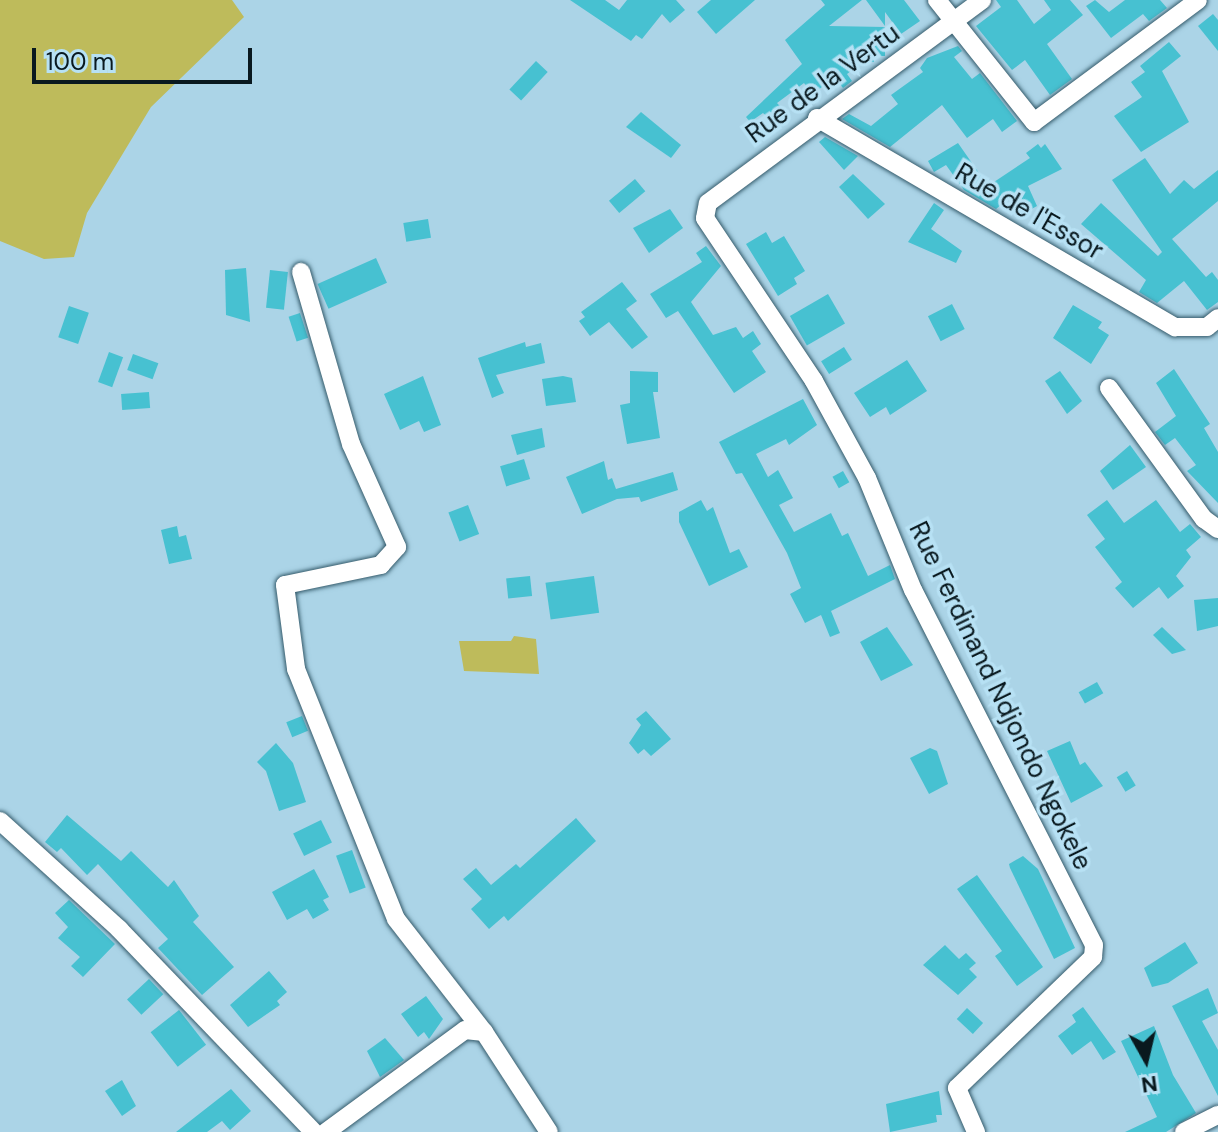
<!DOCTYPE html>
<style>
body{margin:0}
#map{position:relative;width:1218px;height:1132px;overflow:hidden;background:#abd4e7;font-family:"DM Sans",sans-serif}
div>[style]{position:absolute}
[style*='--x']{left:calc(var(--x)*1px);top:calc(var(--y)*1px);width:calc(var(--w)*1px);rotate:calc(var(--a)*1deg)}
.green>*{inset:0;background:#bebb5b}
.building>*{inset:0;background:#47c1d1;transform-origin:0 0}
.roads{filter:drop-shadow(0 0 2px #355b6b) drop-shadow(0 0 2px #355b6b)}
.street>*{height:18px;margin:-9px;padding:0 9px;transform-origin:9px;border-radius:9px;background:#fff}
span{translate:-50% -50%;white-space:nowrap;text-align:center;line-height:1.15;-webkit-text-stroke:7px #b7e1f4;paint-order:stroke}
.street-label{font-size:26px;color:#09191f}
.north{position:absolute;left:1106px;top:1020px;width:80px;height:80px;-webkit-text-stroke:6px #b7e1f4;paint-order:stroke;rotate:172deg;font-size:22px;font-weight:700;line-height:32px;text-align:center;color:#09191f}
.north::after{content:'';display:block;margin:auto;width:28px;height:36px;background:#09191f;clip-path:polygon(50% 0,100% 100%,50% 72%,0 100%)}
.scale{position:absolute;left:32px;top:48px;width:220px;height:36px;box-sizing:border-box;border:4px solid #09191f;border-top:0;padding-left:10px;font-size:24px;line-height:28px;white-space:nowrap;color:#09191f;-webkit-text-stroke:6px #b7e1f4;paint-order:stroke}
</style>
<div id="map">
<div class="green">
<div style="clip-path:polygon(0 0,232px 0,244px 17px,151px 107px,87px 213px,74px 257px,44px 259px,0 241px)"></div>
<div style="clip-path:polygon(514px 636px,536px 639px,539px 674px,464px 671px,459px 641px,511px 641px)"></div>
</div>
<div class="building">
<div style="clip-path:polygon(570px 0,605px 0,619px 10px,627px 0,676px 0,685px 10px,670px 23px,662px 14px,642px 39px,636px 35px,631px 41px)"></div>
<div style="clip-path:polygon(711px 0,755px 0,716px 34px,697px 12px)"></div>
<div style="clip-path:polygon(821px 0,862px 0,829px 26px,885px 27px,885px 56px,874px 56px,874px 62px,863px 62px,847px 74px,852px 81px,843px 88px,835px 78px,812px 94px,804px 83px,777px 103px,787px 114px,776px 125px,763px 113px,750px 122px,746px 117px,802px 64px,785px 40px,825px 5px)"></div>
<div style="clip-path:polygon(866px 0,904px 0,920px 21px,901px 34px,885px 12px,885px 26px)"></div>
<div style="clip-path:polygon(996px 0,1017px 0,1034px 24px,1051px 10px,1044px 0,1070px 0,1083px 15px,1047px 44px,1072px 79px,1050px 95px,1025px 60px,1012px 70px,976px 26px,1001px 7px)"></div>
<div style="clip-path:polygon(1095px 0,1109px 12px,1125px 0,1160px 0,1167px 8px,1149px 21px,1143px 14px,1111px 38px,1086px 6px)"></div>
<div style="clip-path:polygon(1213px 14px,1218px 20px,1218px 51px,1198px 26px)"></div>
<div style="clip-path:polygon(1169px 42px,1181px 56px,1162px 71px,1189px 122px,1141px 152px,1114px 116px,1142px 97px,1131px 82px,1145px 72px,1140px 66px)"></div>
<div style="clip-path:polygon(958px 46px,962px 51px,954px 57px,972px 79px,980px 73px,1017px 121px,1002px 132px,993px 119px,967px 138px,942px 105px,890px 147px,842px 119px,849px 114px,871px 126px,898px 104px,891px 95px,923px 72px,920px 68px,927px 58px)"></div>
<div style="left:536px;top:61px;width:16px;height:39px;rotate:43deg"></div>
<div style="clip-path:polygon(641px 112px,681px 145px,671px 158px,626px 127px)"></div>
<div style="clip-path:polygon(825px 137px,858px 156px,844px 170px,819px 142px)"></div>
<div style="clip-path:polygon(958px 143px,988px 186px,1030px 158px,1026px 153px,1038px 144px,1041px 148px,1045px 144px,1062px 169px,1028px 186px,1037px 206px,1026px 212px,1017px 192px,996px 209px,964px 190px,946px 165px,934px 172px,928px 161px)"></div>
<div style="clip-path:polygon(1145px 158px,1170px 194px,1184px 180px,1194px 189px,1218px 170px,1218px 201px,1172px 239px,1206px 277px,1212px 272px,1218px 280px,1218px 302px,1207px 310px,1184px 281px,1157px 303px,1139px 292px,1146px 280px,1081px 224px,1101px 203px,1158px 256px,1162px 252px,1112px 180px)"></div>
<div style="clip-path:polygon(853px 174px,885px 204px,868px 219px,839px 187px)"></div>
<div style="left:635px;top:179px;width:16px;height:34px;rotate:50deg"></div>
<div style="clip-path:polygon(934px 203px,944px 210px,931px 229px,962px 251px,956px 263px,908px 242px)"></div>
<div style="clip-path:polygon(670px 209px,683px 228px,649px 253px,633px 228px)"></div>
<div style="left:428px;top:219px;width:19px;height:25px;rotate:81deg"></div>
<div style="clip-path:polygon(766px 232px,772px 243px,784px 236px,805px 271px,794px 278px,797px 284px,778px 296px,746px 244px)"></div>
<div style="clip-path:polygon(706px 246px,721px 266px,691px 302px,713px 335px,736px 327px,743px 338px,753px 331px,761px 344px,752px 351px,766px 372px,734px 393px,678px 311px,666px 318px,650px 294px,702px 262px,696px 253px)"></div>
<div style="left:376px;top:258px;width:27px;height:64px;rotate:66deg"></div>
<div style="clip-path:polygon(246px 268px,250px 322px,226px 315px,225px 270px)"></div>
<div style="left:270px;top:270px;width:18px;height:38px;rotate:6deg"></div>
<div style="clip-path:polygon(622px 282px,637px 301px,626px 309px,648px 337px,632px 349px,609px 322px,590px 336px,579px 321px,585px 317px,581px 312px)"></div>
<div style="left:828px;top:294px;width:34px;height:44px;rotate:60deg"></div>
<div style="left:952px;top:304px;width:28px;height:27px;rotate:63deg"></div>
<div style="clip-path:polygon(1073px 305px,1102px 322px,1098px 328px,1109px 335px,1091px 364px,1053px 338px)"></div>
<div style="left:69px;top:306px;width:21px;height:33px;rotate:19deg"></div>
<div style="left:300px;top:313px;width:26px;height:12px;rotate:72deg"></div>
<div style="clip-path:polygon(525px 342px,526px 347px,541px 343px,545px 363px,496px 375px,504px 393px,492px 398px,478px 358px)"></div>
<div style="left:844px;top:347px;width:15px;height:27px;rotate:58deg"></div>
<div style="left:109px;top:352px;width:15px;height:32px;rotate:20deg"></div>
<div style="left:133px;top:354px;width:27px;height:17px;rotate:20deg"></div>
<div style="clip-path:polygon(907px 360px,927px 391px,890px 415px,886px 407px,870px 417px,854px 393px)"></div>
<div style="clip-path:polygon(1174px 369px,1210px 424px,1204px 428px,1218px 452px,1218px 503px,1187px 471px,1196px 465px,1175px 438px,1165px 445px,1155px 432px,1176px 416px,1156px 383px)"></div>
<div style="clip-path:polygon(630px 371px,658px 372px,658px 392px,653px 392px,660px 438px,627px 444px,620px 405px,630px 403px)"></div>
<div style="clip-path:polygon(1060px 371px,1082px 401px,1067px 414px,1045px 381px)"></div>
<div style="clip-path:polygon(423px 376px,441px 425px,424px 432px,419px 421px,400px 430px,384px 394px)"></div>
<div style="clip-path:polygon(563px 376px,572px 378px,576px 402px,546px 406px,542px 379px)"></div>
<div style="left:149px;top:392px;width:16px;height:28px;rotate:86deg"></div>
<div style="clip-path:polygon(803px 399px,817px 425px,789px 445px,786px 439px,756px 454px,768px 477px,778px 470px,793px 498px,779px 505px,794px 532px,831px 513px,842px 536px,848px 533px,868px 576px,890px 565px,895px 579px,831px 611px,840px 633px,830px 637px,821px 615px,805px 623px,790px 594px,801px 588px,787px 553px,742px 473px,736px 474px,719px 442px)"></div>
<div style="clip-path:polygon(542px 428px,545px 447px,517px 455px,511px 435px)"></div>
<div style="clip-path:polygon(1130px 445px,1146px 467px,1113px 490px,1100px 471px)"></div>
<div style="left:524px;top:459px;width:21px;height:25px;rotate:73deg"></div>
<div style="clip-path:polygon(604px 461px,608px 480px,612px 478px,616px 489px,673px 472px,678px 490px,641px 502px,639px 497px,617px 499px,582px 514px,566px 477px)"></div>
<div style="left:843px;top:471px;width:13px;height:12px;rotate:61deg"></div>
<div style="clip-path:polygon(701px 500px,707px 511px,713px 507px,730px 553px,739px 549px,748px 567px,709px 586px,679px 522px,679px 512px)"></div>
<div style="clip-path:polygon(1107px 500px,1124px 523px,1156px 500px,1180px 532px,1190px 524px,1201px 537px,1186px 550px,1191px 557px,1176px 576px,1184px 586px,1168px 599px,1159px 587px,1133px 608px,1115px 588px,1122px 582px,1095px 547px,1105px 539px,1087px 515px)"></div>
<div style="left:468px;top:505px;width:31px;height:21px;rotate:69deg"></div>
<div style="clip-path:polygon(177px 526px,179px 537px,186px 535px,192px 559px,169px 564px,161px 530px)"></div>
<div style="left:530px;top:576px;width:20px;height:24px;rotate:84deg"></div>
<div style="left:594px;top:576px;width:37px;height:49px;rotate:82deg"></div>
<div style="clip-path:polygon(1218px 598px,1218px 626px,1197px 631px,1194px 600px)"></div>
<div style="clip-path:polygon(887px 627px,913px 665px,881px 681px,860px 642px)"></div>
<div style="clip-path:polygon(1162px 627px,1186px 650px,1172px 654px,1153px 635px)"></div>
<div style="left:1097px;top:682px;width:13px;height:21px;rotate:61deg"></div>
<div style="clip-path:polygon(646px 711px,671px 739px,651px 756px,644px 749px,638px 754px,629px 743px,641px 725px,636px 719px)"></div>
<div style="left:302px;top:716px;width:16px;height:17px;rotate:68deg"></div>
<div style="clip-path:polygon(1070px 741px,1080px 765px,1085px 762px,1103px 786px,1071px 803px,1047px 751px)"></div>
<div style="clip-path:polygon(276px 743px,293px 763px,306px 802px,279px 811px,266px 771px,257px 762px)"></div>
<div style="clip-path:polygon(930px 748px,937px 751px,948px 784px,929px 794px,910px 758px)"></div>
<div style="left:1127px;top:771px;width:17px;height:12px;rotate:59deg"></div>
<div style="clip-path:polygon(67px 815px,121px 861px,131px 851px,168px 887px,174px 880px,199px 916px,193px 922px,234px 967px,202px 995px,158px 948px,168px 939px,98px 864px,87px 875px,61px 848px,57px 852px,45px 842px)"></div>
<div style="clip-path:polygon(576px 818px,596px 841px,508px 921px,504px 916px,489px 929px,471px 909px,482px 899px,463px 879px,476px 868px,491px 885px,516px 864px,520px 868px)"></div>
<div style="left:321px;top:820px;width:25px;height:31px;rotate:64deg"></div>
<div style="left:352px;top:850px;width:40px;height:17px;rotate:70deg"></div>
<div style="clip-path:polygon(1023px 856px,1038px 869px,1075px 948px,1054px 959px,1010px 868px,1009px 864px)"></div>
<div style="clip-path:polygon(314px 869px,329px 897px,323px 900px,329px 910px,313px 919px,307px 909px,287px 920px,272px 892px)"></div>
<div style="clip-path:polygon(977px 875px,1043px 967px,1017px 986px,995px 956px,1002px 951px,957px 889px)"></div>
<div style="clip-path:polygon(69px 900px,115px 944px,83px 977px,71px 966px,80px 957px,58px 938px,68px 927px,55px 913px)"></div>
<div style="clip-path:polygon(1185px 942px,1198px 963px,1168px 983px,1152px 987px,1144px 968px)"></div>
<div style="clip-path:polygon(945px 945px,959px 959px,966px 953px,976px 963px,969px 969px,977px 977px,958px 995px,923px 965px)"></div>
<div style="clip-path:polygon(269px 971px,287px 992px,277px 1001px,280px 1005px,248px 1027px,230px 1005px)"></div>
<div style="left:149px;top:979px;width:21px;height:30px;rotate:47deg"></div>
<div style="clip-path:polygon(1208px 988px,1218px 1013px,1202px 1021px,1218px 1050px,1218px 1096px,1172px 1006px)"></div>
<div style="clip-path:polygon(426px 996px,443px 1019px,429px 1039px,424px 1032px,418px 1037px,401px 1014px)"></div>
<div style="clip-path:polygon(1083px 1007px,1116px 1052px,1103px 1060px,1091px 1041px,1072px 1055px,1058px 1036px,1076px 1022px,1072px 1015px)"></div>
<div style="left:967px;top:1008px;width:22px;height:15px;rotate:43deg"></div>
<div style="left:179px;top:1010px;width:44px;height:36px;rotate:52deg"></div>
<div style="clip-path:polygon(1154px 1026px,1173px 1075px,1196px 1113px,1166px 1132px,1125px 1132px,1157px 1117px,1121px 1041px)"></div>
<div style="clip-path:polygon(385px 1038px,404px 1060px,380px 1077px,367px 1051px)"></div>
<div style="clip-path:polygon(122px 1080px,136px 1106px,122px 1116px,105px 1091px)"></div>
<div style="clip-path:polygon(231px 1089px,251px 1111px,230px 1130px,222px 1121px,207px 1132px,176px 1132px)"></div>
<div style="clip-path:polygon(939px 1091px,942px 1115px,936px 1115px,937px 1122px,890px 1132px,886px 1104px)"></div>
</div>
<div class="roads">
<div class="street">
<div style="--x:937;--y:0;--w:156;--a:51.5"></div>
<div style="--x:1034;--y:122;--w:204;--a:-36.6"></div>
<div style="--x:817;--y:118;--w:415;--a:30.3"></div>
<div style="--x:1175;--y:327;--w:32;--a:0"></div>
<div style="--x:1207;--y:327;--w:14;--a:-39"></div>
<div style="--x:301;--y:272;--w:179;--a:73.8"></div>
<div style="--x:351;--y:444;--w:113;--a:65.9"></div>
<div style="--x:397;--y:547;--w:24;--a:132"></div>
<div style="--x:381;--y:565;--w:98;--a:168.2"></div>
<div style="--x:285;--y:585;--w:85;--a:82.5"></div>
<div style="--x:296;--y:669;--w:269;--a:68.2"></div>
<div style="--x:396;--y:919;--w:143;--a:52.1"></div>
<div style="--x:484;--y:1032;--w:119;--a:57"></div>
<div style="--x:1109;--y:388;--w:162;--a:54.1"></div>
<div style="--x:1204;--y:519;--w:17;--a:36"></div>
<div style="--x:0;--y:821;--w:161;--a:42.2"></div>
<div style="--x:119;--y:929;--w:281;--a:46.2"></div>
<div style="--x:326;--y:1132;--w:172;--a:-36.3"></div>
<div style="--x:465;--y:1030;--w:19;--a:6"></div>
<div style="--x:976;--y:1132;--w:48;--a:-113.4"></div>
<div style="--x:957;--y:1088;--w:189;--a:-43.9"></div>
<div style="--x:1093;--y:957;--w:12;--a:-85"></div>
<div style="--x:1094;--y:945;--w:398;--a:-117"></div>
<div style="--x:913;--y:590;--w:121;--a:-112.3"></div>
<div style="--x:867;--y:478;--w:111;--a:-118.7"></div>
<div style="--x:814;--y:381;--w:196;--a:-123.8"></div>
<div style="--x:705;--y:218;--w:15;--a:-79"></div>
<div style="--x:708;--y:203;--w:341;--a:-36.5"></div>
<div style="--x:1184;--y:1132;--w:38;--a:-27"></div>
</div>
</div>
<div class="street-label">
<span style="left:823px;top:84px;rotate:-36deg">Rue de la Vertu</span>
<span style="left:1029px;top:212px;rotate:30deg">Rue de l'Essor</span>
<span style="left:1000px;top:696px;rotate:64deg">Rue Ferdinand Ndjondo Ngokele</span>
</div>
<div class="north">N</div>
<div class="scale">100 m</div>
</div>
